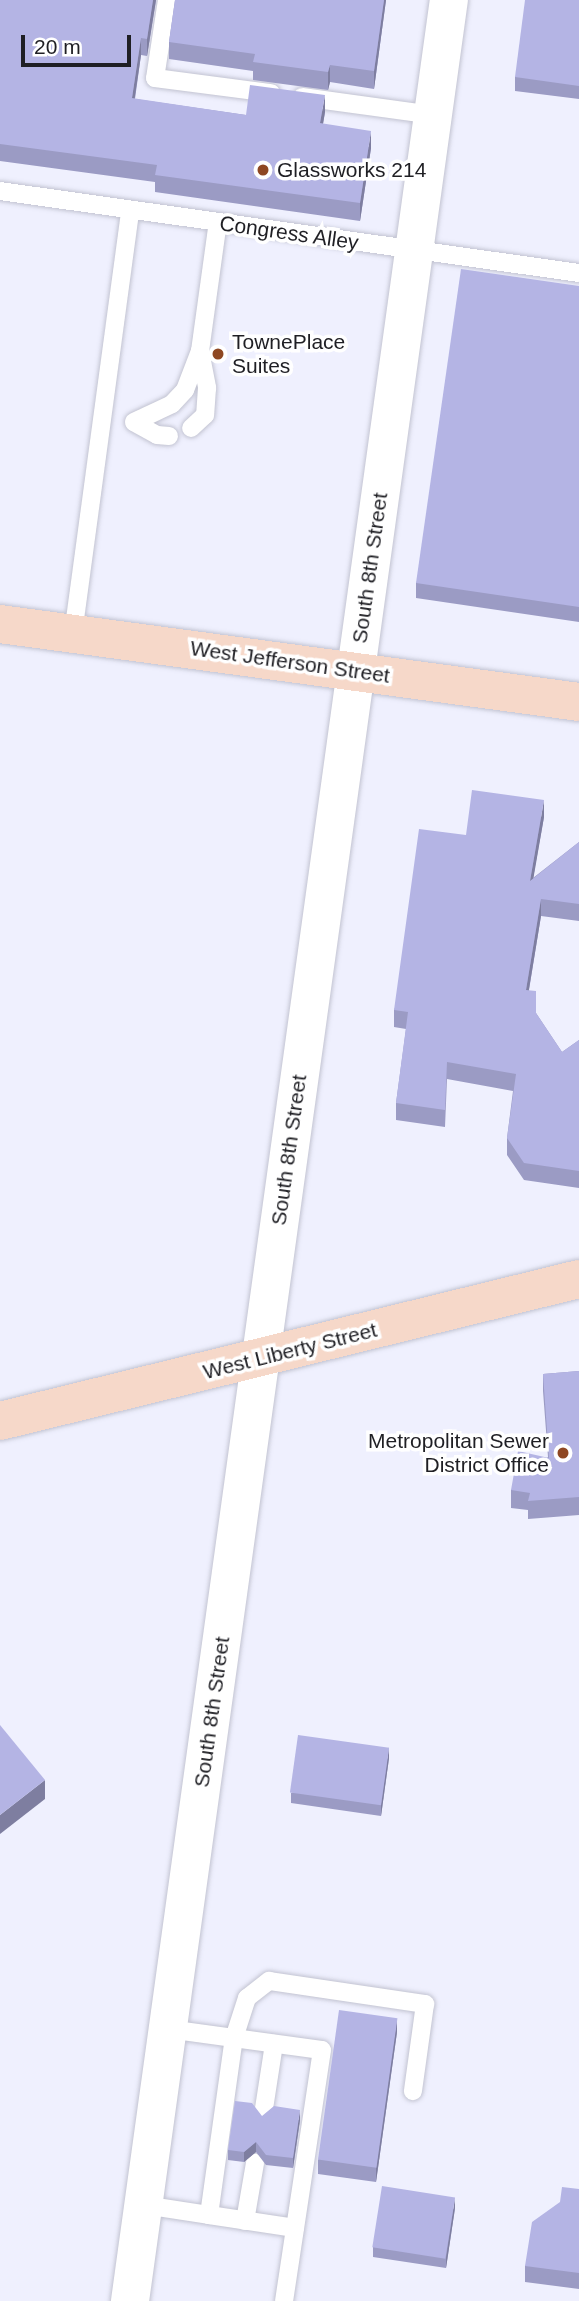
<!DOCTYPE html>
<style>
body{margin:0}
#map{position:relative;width:579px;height:2301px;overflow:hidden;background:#eff0fe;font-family:Arial,sans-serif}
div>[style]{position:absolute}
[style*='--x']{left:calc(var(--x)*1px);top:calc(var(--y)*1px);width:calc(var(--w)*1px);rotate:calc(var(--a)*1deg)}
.roads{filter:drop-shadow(0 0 2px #c2c3d1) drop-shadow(0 0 2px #c2c3d1)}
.service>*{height:18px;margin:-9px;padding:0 9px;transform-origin:9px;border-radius:9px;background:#fff}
.tertiary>*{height:38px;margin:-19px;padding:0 19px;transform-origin:19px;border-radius:19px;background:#fff}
.secondary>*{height:38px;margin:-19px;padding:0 19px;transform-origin:19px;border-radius:19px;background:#f6d8c9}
.wall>*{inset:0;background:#9b9bc4}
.shaded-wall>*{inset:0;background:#7e7ea0}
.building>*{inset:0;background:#b4b4e4;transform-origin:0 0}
.dots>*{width:19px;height:19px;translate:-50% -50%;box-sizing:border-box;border:4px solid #fff;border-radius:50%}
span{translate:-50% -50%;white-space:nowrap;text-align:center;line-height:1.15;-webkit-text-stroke:7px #fff;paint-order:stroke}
.poi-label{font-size:21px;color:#1f1f24}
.left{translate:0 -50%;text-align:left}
.right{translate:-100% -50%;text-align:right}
.street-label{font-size:21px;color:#1f1f24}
.scale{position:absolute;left:21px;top:35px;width:110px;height:32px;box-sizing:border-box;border:4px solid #1f1f24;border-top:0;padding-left:9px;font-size:21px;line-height:24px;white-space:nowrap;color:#1f1f24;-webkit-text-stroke:5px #fff;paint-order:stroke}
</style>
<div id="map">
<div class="roads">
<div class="service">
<div style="--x:167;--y:0;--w:79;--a:98.7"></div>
<div style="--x:155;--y:78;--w:117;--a:7.4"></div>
<div style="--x:302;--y:97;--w:132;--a:7.8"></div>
<div style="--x:0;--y:191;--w:585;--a:8.06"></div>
<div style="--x:200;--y:351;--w:130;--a:-82.1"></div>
<div style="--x:169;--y:436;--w:12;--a:-175"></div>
<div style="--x:157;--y:435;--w:26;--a:-151"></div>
<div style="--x:134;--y:422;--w:42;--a:-25.3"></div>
<div style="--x:172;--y:404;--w:19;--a:-47"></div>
<div style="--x:185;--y:390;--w:42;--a:-69"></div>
<div style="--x:200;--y:351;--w:38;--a:79"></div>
<div style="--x:207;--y:388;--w:27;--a:94"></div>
<div style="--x:205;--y:415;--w:19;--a:137"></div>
<div style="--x:73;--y:634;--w:428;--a:-82.3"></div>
<div style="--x:168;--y:2029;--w:155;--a:7.8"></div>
<div style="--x:322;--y:2050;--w:254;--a:98.6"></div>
<div style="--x:263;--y:2115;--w:72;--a:-81.2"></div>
<div style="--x:144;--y:2205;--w:66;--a:8.7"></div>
<div style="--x:209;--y:2215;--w:179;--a:-82"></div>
<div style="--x:234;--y:2038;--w:42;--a:-72"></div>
<div style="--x:247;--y:1998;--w:28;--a:-38"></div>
<div style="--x:269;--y:1981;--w:158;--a:8.4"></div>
<div style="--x:425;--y:2004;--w:88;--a:97.9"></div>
<div style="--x:209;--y:2215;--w:87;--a:8.6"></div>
<div style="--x:245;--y:2221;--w:59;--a:-80.2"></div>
</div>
<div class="tertiary">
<div style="--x:130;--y:2301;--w:2323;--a:-82.11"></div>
</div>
<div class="secondary">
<div style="--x:0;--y:624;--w:584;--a:7.67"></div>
<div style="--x:0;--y:1421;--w:596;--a:-13.78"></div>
</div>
</div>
<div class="wall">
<div style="clip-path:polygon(0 0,156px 0,147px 56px,141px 55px,135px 99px,246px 115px,325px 112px,323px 124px,371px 148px,360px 221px,155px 192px,155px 182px,0 161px)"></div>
<div style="clip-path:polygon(175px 0,386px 0,374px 89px,330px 82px,328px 90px,253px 80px,253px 71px,169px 59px,169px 42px)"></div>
<div style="clip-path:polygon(579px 0,579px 99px,515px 91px,515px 77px)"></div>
<div style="clip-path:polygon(579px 286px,579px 622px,416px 598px,416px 583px)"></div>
<div style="clip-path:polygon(544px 817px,533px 878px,579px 842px,579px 921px,541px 916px,529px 990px,536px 1013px,562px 1052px,579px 1040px,579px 1188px,524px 1180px,507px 1155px,507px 1138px,513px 1091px,447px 1079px,445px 1127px,396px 1120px,396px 1103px,406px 1029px,394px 1027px,394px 1010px,466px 835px)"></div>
<div style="clip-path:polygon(579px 1371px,579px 1515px,528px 1519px,528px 1510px,511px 1508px,511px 1490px,548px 1457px,543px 1391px,543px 1374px)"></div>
<div style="clip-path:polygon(389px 1758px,381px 1816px,291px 1803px,291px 1793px)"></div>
<div style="clip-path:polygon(397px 2032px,376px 2182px,318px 2174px,318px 2160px)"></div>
<div style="clip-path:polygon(262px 2116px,300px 2120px,293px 2168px,266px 2165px,256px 2152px,244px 2162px,228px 2160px,228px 2150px)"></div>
<div style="clip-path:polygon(579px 2189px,579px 2289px,525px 2282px,525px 2266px)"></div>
<div style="clip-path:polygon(455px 2208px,446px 2268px,373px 2257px,373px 2247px)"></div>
</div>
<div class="shaded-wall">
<div style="clip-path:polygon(153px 0,156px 0,147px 56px,147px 39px)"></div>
<div style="clip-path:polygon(384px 0,386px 0,374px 89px,374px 71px)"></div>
<div style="clip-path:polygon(141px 38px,141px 55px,132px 116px,132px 98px)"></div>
<div style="clip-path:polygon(330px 65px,330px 82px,328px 90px,328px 72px)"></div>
<div style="clip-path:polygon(325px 95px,325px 112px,320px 141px,320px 123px)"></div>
<div style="clip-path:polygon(371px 131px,371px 148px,360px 221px,360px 203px)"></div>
<div style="clip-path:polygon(544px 800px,544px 817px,530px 898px,530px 881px)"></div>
<div style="clip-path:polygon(541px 899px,541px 916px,526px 1007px,526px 990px)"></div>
<div style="clip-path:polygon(389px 1747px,389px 1758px,381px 1816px,381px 1805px)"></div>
<div style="clip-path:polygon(45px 1780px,45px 1799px,0 1834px,0 1815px)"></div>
<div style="clip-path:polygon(397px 2018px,397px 2032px,376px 2182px,376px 2168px)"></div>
<div style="clip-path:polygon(300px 2110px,300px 2120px,293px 2168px,293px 2158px)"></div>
<div style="clip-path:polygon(256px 2142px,256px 2152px,244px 2162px,244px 2152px)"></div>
<div style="clip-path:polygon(455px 2198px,455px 2208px,446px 2268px,446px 2258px)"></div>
</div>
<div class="building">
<div style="clip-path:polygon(0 0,153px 0,147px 39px,141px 38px,132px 98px,246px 115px,250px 85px,325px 95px,320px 123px,371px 131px,360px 203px,155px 175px,157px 165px,0 144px)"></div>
<div style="clip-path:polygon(175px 0,384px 0,374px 71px,330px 65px,328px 72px,253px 62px,255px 54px,169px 42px)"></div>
<div style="clip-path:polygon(525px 0,579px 0,579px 86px,515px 77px)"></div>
<div style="clip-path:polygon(461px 269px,579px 286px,579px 607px,416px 583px)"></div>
<div style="clip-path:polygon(472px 790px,544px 800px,530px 881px,579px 842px,579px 904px,541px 899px,526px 990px,536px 991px,536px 1013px,562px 1052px,579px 1040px,579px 1171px,524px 1163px,507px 1138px,516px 1074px,447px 1062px,445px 1110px,396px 1103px,408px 1012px,394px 1010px,419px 829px,466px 835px)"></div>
<div style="clip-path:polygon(579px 1371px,579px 1497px,528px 1501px,530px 1493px,511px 1490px,518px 1451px,549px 1458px,543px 1374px)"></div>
<div style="clip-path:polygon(0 1725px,45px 1780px,0 1815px)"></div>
<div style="left:298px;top:1735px;width:92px;height:58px;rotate:8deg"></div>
<div style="left:339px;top:2010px;width:59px;height:151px;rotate:8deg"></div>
<div style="clip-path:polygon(235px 2101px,252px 2103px,262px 2116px,274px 2106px,300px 2110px,293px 2158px,266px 2155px,256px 2142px,244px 2152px,228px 2150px)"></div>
<div style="left:382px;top:2186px;width:74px;height:62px;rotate:9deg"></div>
<div style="clip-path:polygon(562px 2187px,579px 2189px,579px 2273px,525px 2266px,532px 2222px,560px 2202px)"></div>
</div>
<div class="dots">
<div style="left:263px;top:170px;background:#8e4722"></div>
<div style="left:218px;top:354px;background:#8e4722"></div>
<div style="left:563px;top:1453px;background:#8e4722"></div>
</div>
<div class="poi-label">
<span class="left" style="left:277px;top:170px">Glassworks 214</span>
<span class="left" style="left:232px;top:354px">TownePlace<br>Suites</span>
<span class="right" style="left:549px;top:1453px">Metropolitan Sewer<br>District Office</span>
</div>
<div class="street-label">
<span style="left:289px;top:233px;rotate:8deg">Congress Alley</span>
<span style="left:370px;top:568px;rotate:-82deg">South 8th Street</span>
<span style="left:290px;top:662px;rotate:8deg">West Jefferson Street</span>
<span style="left:289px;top:1150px;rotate:-82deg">South 8th Street</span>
<span style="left:290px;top:1351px;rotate:-14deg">West Liberty Street</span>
<span style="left:212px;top:1712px;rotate:-82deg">South 8th Street</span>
</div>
<div class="scale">20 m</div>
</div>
